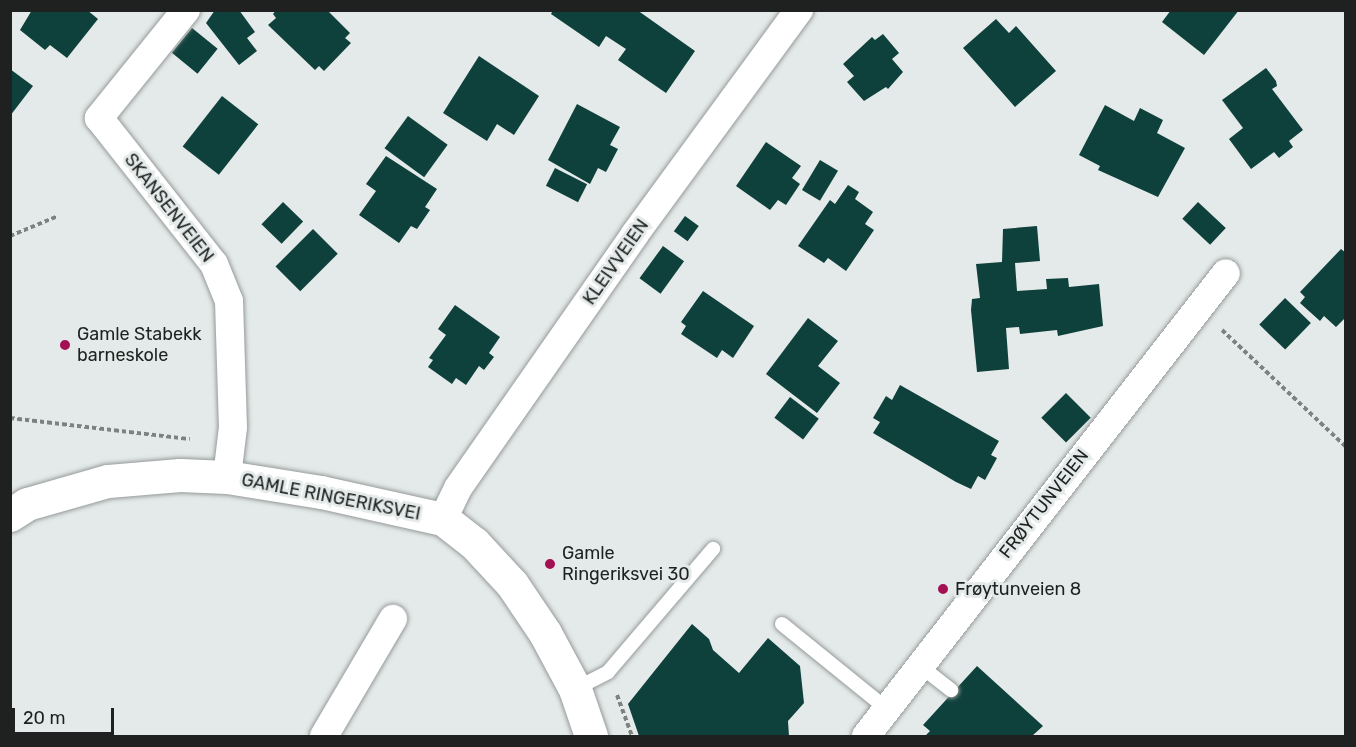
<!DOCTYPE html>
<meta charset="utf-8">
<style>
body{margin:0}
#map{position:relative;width:1356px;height:747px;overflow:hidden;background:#e4eae9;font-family:Rubik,sans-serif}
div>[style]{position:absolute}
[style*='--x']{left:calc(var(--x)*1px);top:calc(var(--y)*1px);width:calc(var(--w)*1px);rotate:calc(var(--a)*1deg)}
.building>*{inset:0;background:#0f413c;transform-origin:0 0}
.path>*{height:4px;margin-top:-2px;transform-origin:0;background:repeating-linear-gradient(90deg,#7d8281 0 4.5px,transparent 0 7.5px)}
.roads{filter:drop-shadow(0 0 2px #959b9a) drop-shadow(0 0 2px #959b9a)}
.service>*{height:14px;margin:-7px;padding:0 7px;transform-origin:7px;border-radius:7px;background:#fff}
.minor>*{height:28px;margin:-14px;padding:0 14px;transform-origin:14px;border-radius:14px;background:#fff}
.tertiary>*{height:33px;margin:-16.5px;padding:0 16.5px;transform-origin:16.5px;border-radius:16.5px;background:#fff}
.dots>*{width:16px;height:16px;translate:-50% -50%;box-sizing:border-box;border:3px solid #e4eae9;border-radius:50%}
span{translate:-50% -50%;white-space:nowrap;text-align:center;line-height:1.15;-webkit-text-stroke:6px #e4eae9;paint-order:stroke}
.street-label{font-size:18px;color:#1e2120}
.poi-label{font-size:18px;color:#1e2120}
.left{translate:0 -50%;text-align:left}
.frame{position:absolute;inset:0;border:12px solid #1e2120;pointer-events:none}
.scale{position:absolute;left:12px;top:708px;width:102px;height:27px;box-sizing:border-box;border:3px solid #1e2120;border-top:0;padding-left:8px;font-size:18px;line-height:21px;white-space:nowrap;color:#1e2120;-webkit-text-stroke:4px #e4eae9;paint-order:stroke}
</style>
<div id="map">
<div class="building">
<div style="clip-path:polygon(32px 10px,87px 10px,98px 19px,67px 58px,50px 45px,45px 50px,20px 30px)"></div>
<div style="clip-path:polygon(215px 10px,239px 10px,255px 32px,247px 38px,257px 51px,239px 65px,206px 23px)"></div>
<div style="clip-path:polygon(276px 10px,327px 10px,350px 33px,345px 38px,351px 43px,324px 71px,319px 66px,315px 70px,268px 25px,276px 18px,273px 14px)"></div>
<div style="clip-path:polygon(553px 10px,637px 10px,695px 51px,666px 93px,618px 60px,626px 49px,606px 36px,599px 47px,551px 14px)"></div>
<div style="clip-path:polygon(1171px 10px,1239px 10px,1204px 55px,1162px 22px)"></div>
<div style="clip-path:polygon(996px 19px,1009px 33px,1016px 26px,1056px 71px,1015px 107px,963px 48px)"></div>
<div style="left:192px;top:28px;width:33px;height:32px;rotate:39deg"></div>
<div style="clip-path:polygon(883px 34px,899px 53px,892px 59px,903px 72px,888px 89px,886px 87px,864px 101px,847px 82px,854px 76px,843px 64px,872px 37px,875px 40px)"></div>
<div style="clip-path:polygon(479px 56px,539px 96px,514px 135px,497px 124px,487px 141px,443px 113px)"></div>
<div style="clip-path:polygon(1266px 68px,1276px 81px,1277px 86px,1272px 89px,1303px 130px,1289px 141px,1293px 147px,1279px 158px,1274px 152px,1251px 169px,1229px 139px,1243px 128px,1222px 100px)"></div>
<div style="clip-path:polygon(10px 69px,33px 86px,10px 116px)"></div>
<div style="left:222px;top:96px;width:46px;height:64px;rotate:38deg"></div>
<div style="clip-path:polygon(577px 104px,620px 127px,610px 145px,618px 149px,606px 172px,598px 168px,590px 184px,548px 160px)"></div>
<div style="clip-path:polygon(1105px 105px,1134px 121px,1140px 108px,1163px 120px,1157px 133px,1185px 148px,1158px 197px,1098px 170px,1100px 166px,1079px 155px)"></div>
<div style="left:408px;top:116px;width:49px;height:40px;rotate:36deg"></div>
<div style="clip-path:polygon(766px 142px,801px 166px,792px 178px,800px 184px,786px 205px,778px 200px,770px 210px,736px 186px)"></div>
<div style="clip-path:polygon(386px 156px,437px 189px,425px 207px,430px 210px,417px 229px,411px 226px,399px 243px,359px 215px,376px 191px,366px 184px)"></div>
<div style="left:820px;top:160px;width:21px;height:35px;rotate:31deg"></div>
<div style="left:555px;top:168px;width:36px;height:20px;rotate:27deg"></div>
<div style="clip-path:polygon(848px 185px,859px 192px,855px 199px,873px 212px,865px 224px,874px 230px,846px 271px,828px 258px,824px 263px,798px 246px,830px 200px,835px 204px)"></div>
<div style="left:283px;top:202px;width:28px;height:31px;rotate:44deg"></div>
<div style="left:1198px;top:202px;width:38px;height:23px;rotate:43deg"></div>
<div style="left:685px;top:216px;width:17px;height:19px;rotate:36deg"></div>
<div style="clip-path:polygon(1037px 226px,1040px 261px,1015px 263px,1017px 291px,1047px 289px,1046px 279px,1068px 278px,1069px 287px,1099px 284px,1103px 326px,1058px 336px,1057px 330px,1020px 334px,1019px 327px,1006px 328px,1009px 369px,977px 372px,971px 310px,972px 299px,980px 298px,976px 264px,1002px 262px,1003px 229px)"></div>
<div style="left:313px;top:229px;width:35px;height:53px;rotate:45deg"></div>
<div style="left:663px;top:246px;width:26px;height:40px;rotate:36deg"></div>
<div style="clip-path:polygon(1341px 249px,1346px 253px,1346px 317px,1336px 327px,1324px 316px,1320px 321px,1300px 303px,1305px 297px,1300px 292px)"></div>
<div style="clip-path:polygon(703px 291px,754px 326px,733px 358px,722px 350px,717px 358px,681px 334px,686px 326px,681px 322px)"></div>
<div style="left:1285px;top:298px;width:36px;height:37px;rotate:44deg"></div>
<div style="clip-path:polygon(455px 305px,500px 337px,489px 353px,494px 357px,484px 370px,479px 366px,466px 385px,456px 378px,452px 384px,428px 367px,433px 360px,429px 358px,446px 335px,438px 329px)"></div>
<div style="clip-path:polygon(808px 318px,838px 341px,818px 366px,840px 383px,817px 413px,766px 374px)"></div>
<div style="clip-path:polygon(900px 385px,999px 441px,991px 455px,997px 458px,985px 480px,978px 476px,971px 489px,956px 482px,873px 433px,880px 422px,873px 418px,886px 396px,892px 400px)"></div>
<div style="left:1066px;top:393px;width:35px;height:35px;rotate:45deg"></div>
<div style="left:790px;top:397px;width:36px;height:26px;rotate:37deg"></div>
<div style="clip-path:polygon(692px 624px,709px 639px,713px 650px,739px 673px,768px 638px,800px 666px,804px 703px,788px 721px,789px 736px,639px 736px,628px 704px)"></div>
<div style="clip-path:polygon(977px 666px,1043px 726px,1032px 736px,925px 736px,930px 731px,923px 725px)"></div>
</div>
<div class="path">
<div style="--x:10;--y:236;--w:52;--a:-22.6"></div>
<div style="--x:1222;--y:330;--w:170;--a:43.3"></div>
<div style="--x:10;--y:418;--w:181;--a:6.7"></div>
<div style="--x:617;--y:695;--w:44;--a:69.9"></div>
</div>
<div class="roads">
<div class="service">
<div style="--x:782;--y:624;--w:135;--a:39"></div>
<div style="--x:919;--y:665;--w:41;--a:38"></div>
<div style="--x:575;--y:689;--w:37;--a:-27"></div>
<div style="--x:608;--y:672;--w:162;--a:-49.5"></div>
</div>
<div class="minor">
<div style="--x:186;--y:10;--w:139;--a:128.9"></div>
<div style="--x:99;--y:118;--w:186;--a:51.8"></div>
<div style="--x:214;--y:264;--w:40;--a:68"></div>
<div style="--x:229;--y:301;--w:126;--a:88.2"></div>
<div style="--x:233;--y:427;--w:50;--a:96.8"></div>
<div style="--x:443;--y:519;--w:34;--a:-64"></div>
<div style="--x:458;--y:488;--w:310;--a:-55.1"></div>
<div style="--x:635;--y:234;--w:278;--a:-53.8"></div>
<div style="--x:324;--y:736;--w:136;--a:-59.5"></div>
<div style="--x:866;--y:736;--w:586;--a:-52.13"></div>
</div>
<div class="tertiary">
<div style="--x:10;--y:515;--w:20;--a:-33"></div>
<div style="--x:27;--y:504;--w:84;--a:-15.9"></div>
<div style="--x:108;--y:481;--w:72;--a:-4.8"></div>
<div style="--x:180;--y:475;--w:47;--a:2.4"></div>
<div style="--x:227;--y:477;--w:95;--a:9.1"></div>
<div style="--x:321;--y:492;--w:125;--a:12.5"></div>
<div style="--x:443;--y:519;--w:39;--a:38"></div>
<div style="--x:474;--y:543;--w:56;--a:47.2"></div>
<div style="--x:512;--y:584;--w:59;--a:56"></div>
<div style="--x:545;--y:633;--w:64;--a:61.8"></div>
<div style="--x:575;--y:689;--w:50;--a:71.2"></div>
</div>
</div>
<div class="dots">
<div style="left:65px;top:345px;background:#a31053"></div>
<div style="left:550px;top:564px;background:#a31053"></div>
<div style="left:943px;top:589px;background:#a31053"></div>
</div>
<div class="street-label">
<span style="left:169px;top:208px;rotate:52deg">SKANSENVEIEN</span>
<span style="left:616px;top:262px;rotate:-55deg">KLEIVVEIEN</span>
<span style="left:331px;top:497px;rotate:11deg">GAMLE RINGERIKSVEI</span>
<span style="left:1044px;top:504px;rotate:-52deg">FRØYTUNVEIEN</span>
</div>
<div class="poi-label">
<span class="left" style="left:77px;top:345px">Gamle Stabekk<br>barneskole</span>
<span class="left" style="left:562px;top:564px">Gamle<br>Ringeriksvei 30</span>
<span class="left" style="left:955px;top:589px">Frøytunveien 8</span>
</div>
<div class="frame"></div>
<div class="scale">20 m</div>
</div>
